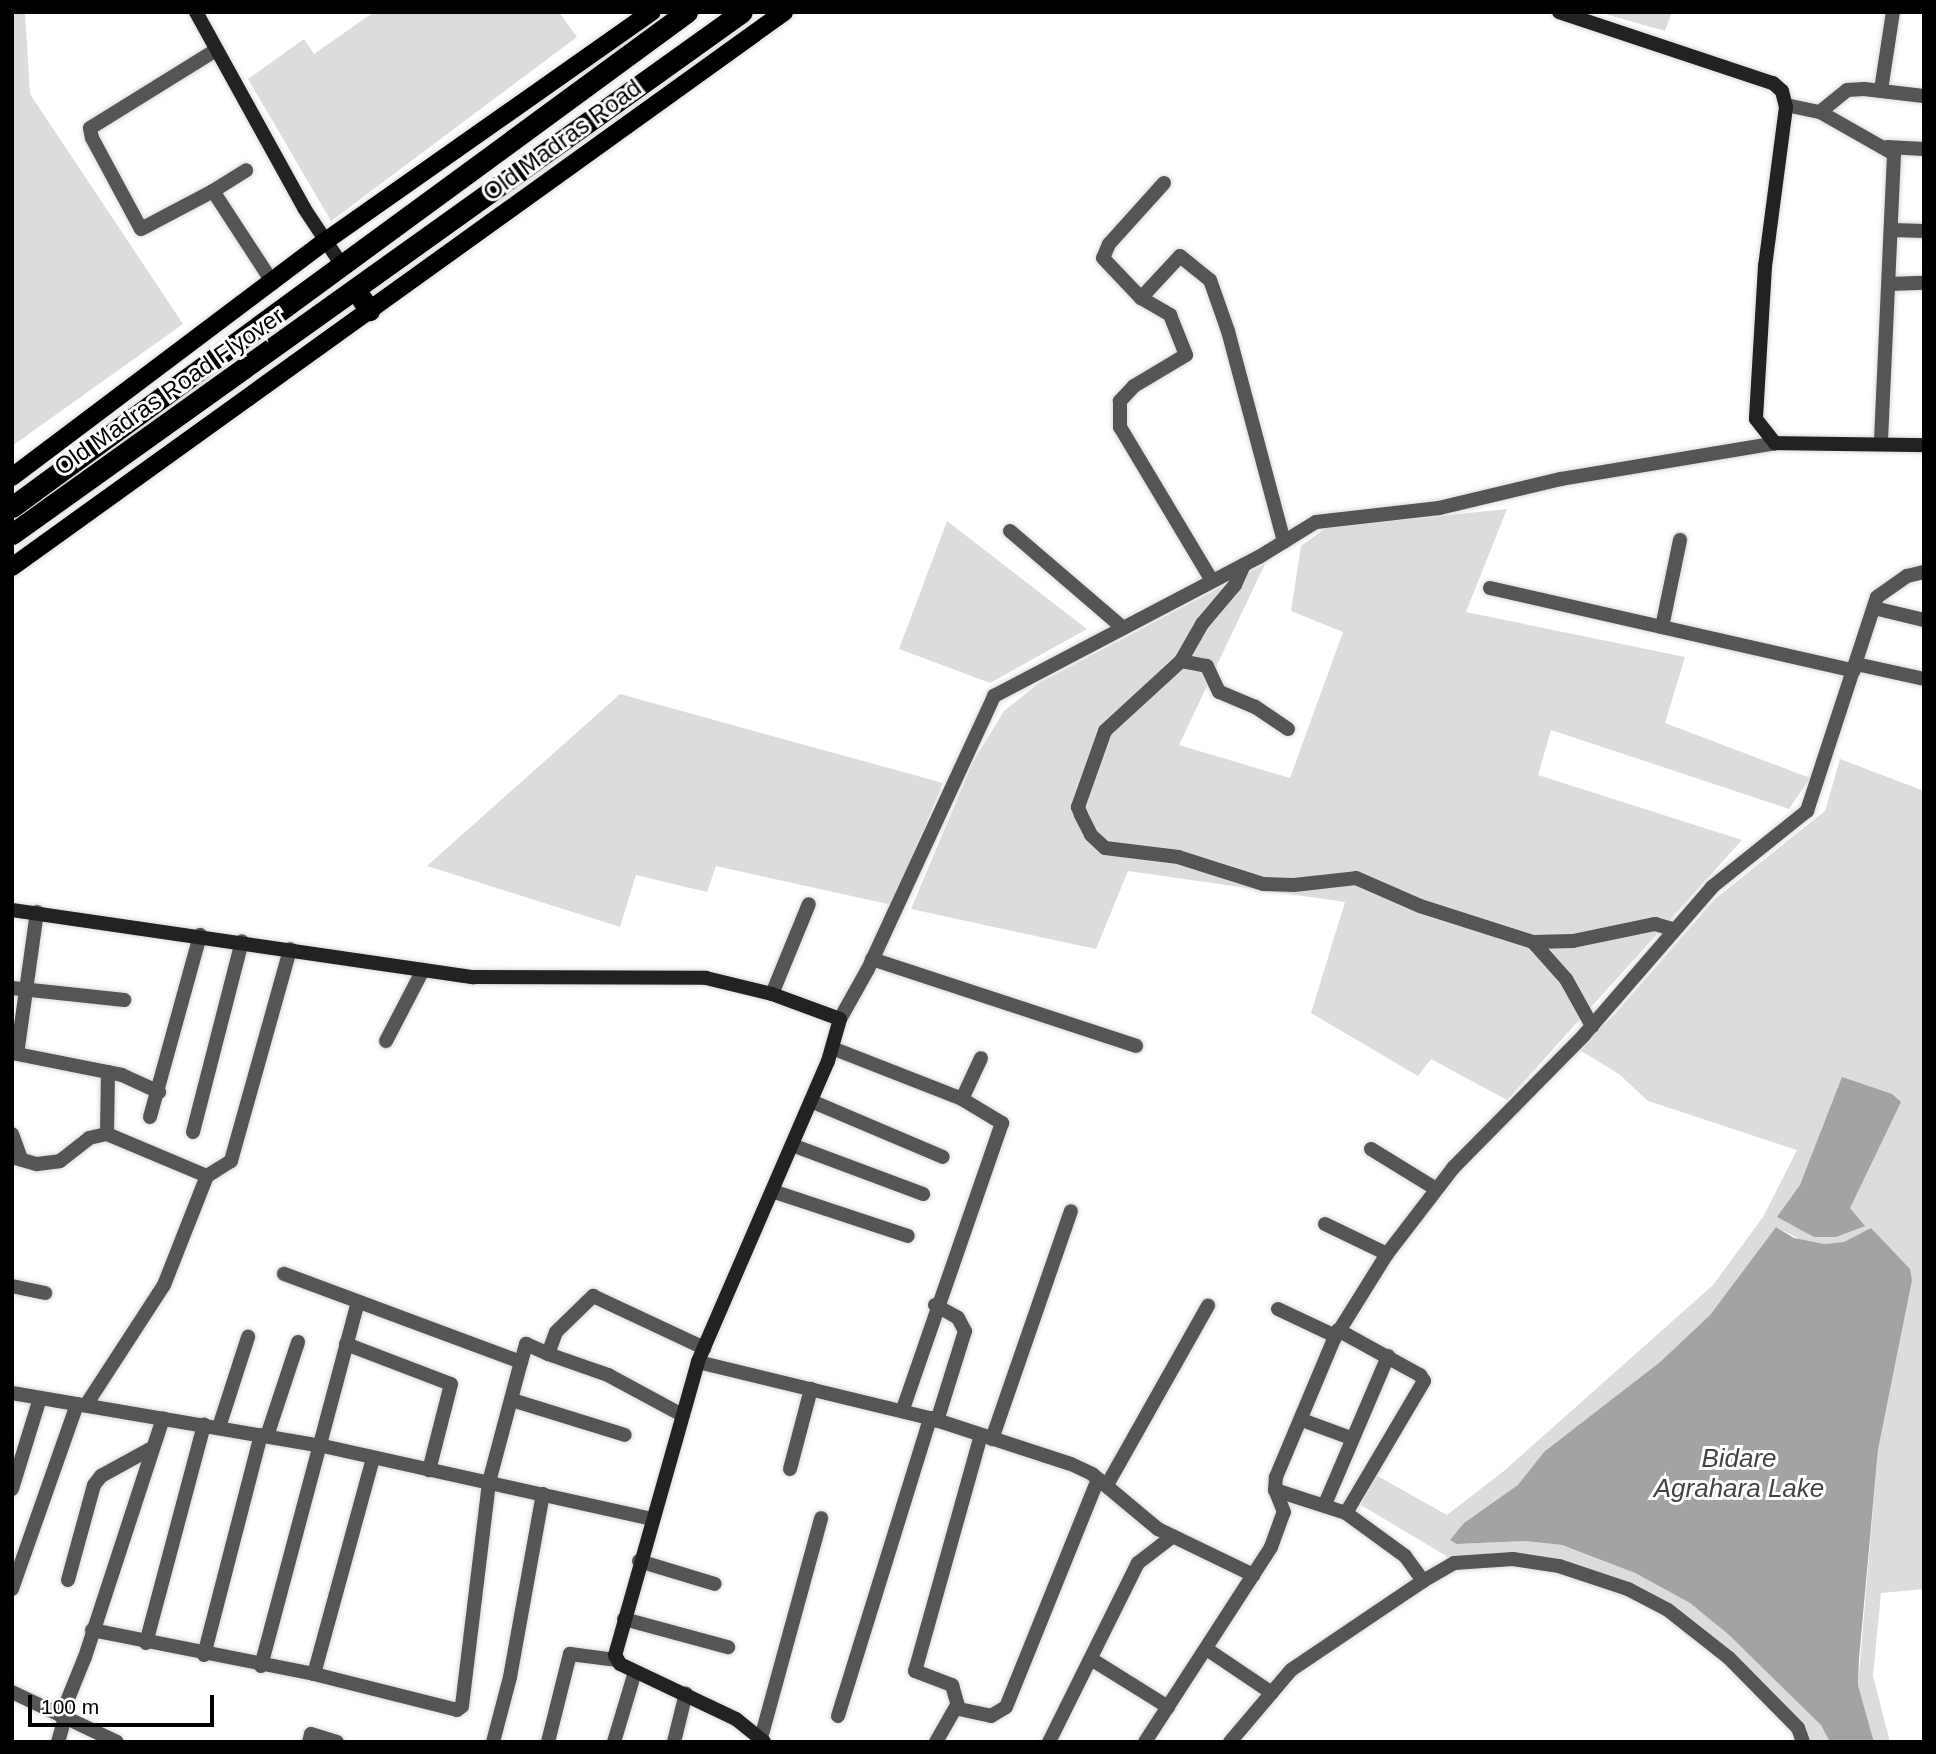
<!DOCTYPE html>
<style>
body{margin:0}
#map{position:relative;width:1936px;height:1754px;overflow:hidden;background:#fff;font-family:Arial,sans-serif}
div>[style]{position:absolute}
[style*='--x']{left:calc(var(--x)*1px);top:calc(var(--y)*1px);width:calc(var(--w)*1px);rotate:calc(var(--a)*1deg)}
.green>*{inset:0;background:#dcdcdc}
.water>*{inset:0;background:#a3a3a3}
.roads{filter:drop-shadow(0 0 2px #dbdbdb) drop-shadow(0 0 2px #dbdbdb)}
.street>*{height:14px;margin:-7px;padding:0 7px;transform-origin:7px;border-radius:7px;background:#555}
.secondary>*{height:14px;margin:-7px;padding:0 7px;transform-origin:7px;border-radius:7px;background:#222}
.primary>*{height:18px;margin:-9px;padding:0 9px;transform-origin:9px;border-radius:9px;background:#000}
.highway>*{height:21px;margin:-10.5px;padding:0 10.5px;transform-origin:10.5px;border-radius:10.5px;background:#000}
span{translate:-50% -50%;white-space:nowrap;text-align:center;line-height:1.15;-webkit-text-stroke:6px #fff;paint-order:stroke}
.street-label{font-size:24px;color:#000}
.water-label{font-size:26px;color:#444;font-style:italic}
.frame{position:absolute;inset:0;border:14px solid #000;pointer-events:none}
.scale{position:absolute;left:28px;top:1695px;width:186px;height:32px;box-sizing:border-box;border:4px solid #000;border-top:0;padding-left:9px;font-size:21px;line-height:24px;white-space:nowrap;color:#000;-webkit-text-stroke:5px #fff;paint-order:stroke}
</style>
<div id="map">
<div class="green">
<div style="clip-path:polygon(12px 12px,25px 12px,30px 94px,183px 324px,12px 446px)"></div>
<div style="clip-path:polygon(374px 12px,559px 12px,577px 37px,331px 221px,248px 79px,304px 39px,314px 54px)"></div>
<div style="clip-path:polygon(1598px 12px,1672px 12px,1665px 31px)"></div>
<div style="clip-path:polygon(1507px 509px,1466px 612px,1685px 657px,1665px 723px,1810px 778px,1789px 809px,1551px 730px,1538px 775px,1742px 840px,1507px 1100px,1431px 1059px,1418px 1076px,1311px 1013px,1345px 902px,1128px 871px,1096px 949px,911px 909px,973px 762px,1004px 711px,1039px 683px,1265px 564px,1179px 745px,1290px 778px,1343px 632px,1291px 611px,1301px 546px,1326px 528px)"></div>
<div style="clip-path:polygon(947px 521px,1087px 629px,990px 683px,899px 649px)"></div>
<div style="clip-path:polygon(620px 694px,943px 783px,892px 905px,716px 866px,707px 892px,636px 875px,620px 927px,427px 866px)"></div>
<div style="clip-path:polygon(1840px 759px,1924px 791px,1924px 1589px,1881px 1593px,1873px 1676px,1890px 1742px,1874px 1742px,1858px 1685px,1878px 1450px,1902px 1330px,1872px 1228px,1844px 1242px,1824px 1244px,1803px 1241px,1776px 1227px,1710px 1315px,1660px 1362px,1545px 1452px,1519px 1485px,1464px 1523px,1457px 1544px,1525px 1541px,1562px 1545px,1635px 1573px,1690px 1603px,1729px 1635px,1822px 1725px,1830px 1742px,1813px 1742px,1729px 1650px,1686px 1615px,1630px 1584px,1560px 1560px,1518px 1552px,1448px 1557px,1361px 1505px,1376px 1475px,1447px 1515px,1505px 1470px,1713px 1285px,1763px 1217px,1797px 1150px,1648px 1101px,1619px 1074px,1578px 1049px,1616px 1013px,1715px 899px,1825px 811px)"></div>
</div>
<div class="water">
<div style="clip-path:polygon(1842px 1077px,1892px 1094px,1901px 1102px,1850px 1208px,1865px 1226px,1836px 1237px,1814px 1237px,1777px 1217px,1800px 1185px)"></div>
<div style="clip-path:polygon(1776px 1227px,1794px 1238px,1824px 1244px,1844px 1242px,1871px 1228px,1910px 1269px,1912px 1280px,1878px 1450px,1859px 1659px,1858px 1685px,1874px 1742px,1830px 1742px,1821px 1725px,1729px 1635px,1690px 1603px,1635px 1573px,1562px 1545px,1525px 1541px,1457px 1544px,1450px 1540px,1464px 1523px,1518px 1485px,1544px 1452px,1660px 1362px,1710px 1315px)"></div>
</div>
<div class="roads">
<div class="street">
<div style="--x:216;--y:50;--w:148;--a:148.2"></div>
<div style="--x:90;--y:128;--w:10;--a:79"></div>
<div style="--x:92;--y:138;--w:103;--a:61.7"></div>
<div style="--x:141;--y:229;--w:81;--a:-27.8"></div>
<div style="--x:213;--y:191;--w:110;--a:56.9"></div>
<div style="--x:1881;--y:90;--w:79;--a:-81.3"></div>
<div style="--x:1786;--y:105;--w:35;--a:12"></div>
<div style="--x:1820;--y:112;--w:35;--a:-39"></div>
<div style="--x:1847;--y:90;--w:17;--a:-3"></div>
<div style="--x:1864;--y:89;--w:60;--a:6.7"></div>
<div style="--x:1820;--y:112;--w:85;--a:29.6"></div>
<div style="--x:1894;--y:154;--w:288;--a:92.6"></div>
<div style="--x:1887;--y:147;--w:37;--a:3"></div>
<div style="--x:1164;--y:183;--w:82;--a:132"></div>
<div style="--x:1109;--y:244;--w:15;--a:113"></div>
<div style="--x:1103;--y:258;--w:55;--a:46.5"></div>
<div style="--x:1141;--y:298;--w:57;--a:-47.1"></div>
<div style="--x:1180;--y:256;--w:38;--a:39"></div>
<div style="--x:1210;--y:280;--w:54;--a:70.6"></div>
<div style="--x:1228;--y:331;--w:218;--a:75.1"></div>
<div style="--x:213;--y:191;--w:39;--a:-32"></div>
<div style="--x:1892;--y:230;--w:32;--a:2"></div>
<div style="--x:1889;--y:284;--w:35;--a:-2"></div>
<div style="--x:1141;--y:298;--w:34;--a:30"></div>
<div style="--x:1170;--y:315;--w:43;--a:68.2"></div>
<div style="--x:1186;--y:355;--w:61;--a:149.2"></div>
<div style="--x:1134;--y:386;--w:21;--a:133"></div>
<div style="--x:1120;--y:401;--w:26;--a:90"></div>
<div style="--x:1120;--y:427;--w:179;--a:59.1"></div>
<div style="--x:1010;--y:531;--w:148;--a:40.6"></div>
<div style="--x:1490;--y:588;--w:373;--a:12.8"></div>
<div style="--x:1874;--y:608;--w:51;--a:13.5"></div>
<div style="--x:1662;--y:627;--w:89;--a:-78.3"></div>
<div style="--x:1181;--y:661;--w:43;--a:-60.4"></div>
<div style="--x:1202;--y:624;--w:51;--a:-49.8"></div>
<div style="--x:1235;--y:585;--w:22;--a:-66"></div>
<div style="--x:1856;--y:664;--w:70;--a:12.4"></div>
<div style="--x:1288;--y:729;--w:40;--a:-146"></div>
<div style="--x:1255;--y:707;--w:39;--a:-157"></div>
<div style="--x:1219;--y:692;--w:29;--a:-115"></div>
<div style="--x:1207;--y:666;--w:26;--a:-169"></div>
<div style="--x:1181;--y:661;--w:103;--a:137.4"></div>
<div style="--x:1105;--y:731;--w:81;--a:109.6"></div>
<div style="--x:1078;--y:807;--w:9;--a:69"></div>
<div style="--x:1081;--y:815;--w:22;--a:63"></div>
<div style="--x:1091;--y:835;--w:19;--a:43"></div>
<div style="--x:1105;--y:848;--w:74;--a:7"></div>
<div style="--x:1178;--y:857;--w:89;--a:17.6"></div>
<div style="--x:1263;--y:884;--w:31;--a:2"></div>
<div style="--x:1294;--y:885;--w:62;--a:-6.4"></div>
<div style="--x:1356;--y:878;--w:70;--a:23.6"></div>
<div style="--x:1420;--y:906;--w:119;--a:17.7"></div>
<div style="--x:1533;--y:942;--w:50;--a:48.3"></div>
<div style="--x:1566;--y:979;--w:54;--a:61"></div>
<div style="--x:37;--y:912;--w:143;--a:98"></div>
<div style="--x:17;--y:1054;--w:107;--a:11.3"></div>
<div style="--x:122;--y:1075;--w:41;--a:24.7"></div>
<div style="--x:1533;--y:942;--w:40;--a:-1.4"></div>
<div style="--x:1573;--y:941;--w:84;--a:-11.7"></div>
<div style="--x:1655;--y:924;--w:19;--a:16"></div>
<div style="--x:872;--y:959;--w:278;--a:18.2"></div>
<div style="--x:12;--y:988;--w:113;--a:6.1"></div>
<div style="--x:772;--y:994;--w:97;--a:-67.7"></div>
<div style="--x:840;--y:1019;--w:57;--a:-60.8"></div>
<div style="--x:868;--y:969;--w:301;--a:-65.2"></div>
<div style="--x:994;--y:696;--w:299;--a:-27.7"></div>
<div style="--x:1259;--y:557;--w:67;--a:-31.6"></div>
<div style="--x:1316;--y:522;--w:124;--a:-6.5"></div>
<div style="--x:1439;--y:508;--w:125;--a:-13.4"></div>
<div style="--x:1561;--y:479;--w:217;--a:-9.5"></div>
<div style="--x:386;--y:1041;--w:80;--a:-62.5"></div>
<div style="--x:832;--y:1048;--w:140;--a:21.4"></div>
<div style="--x:962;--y:1099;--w:47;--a:31"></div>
<div style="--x:1002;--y:1123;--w:305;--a:109.1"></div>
<div style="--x:962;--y:1099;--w:45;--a:-65.1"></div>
<div style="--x:811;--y:1101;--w:143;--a:23"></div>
<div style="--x:150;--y:1117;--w:189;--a:-74.6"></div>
<div style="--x:193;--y:1132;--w:197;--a:-75.6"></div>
<div style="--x:12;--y:1134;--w:27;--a:70"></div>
<div style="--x:107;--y:1134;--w:62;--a:-89.1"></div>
<div style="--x:792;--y:1145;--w:140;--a:20.5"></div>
<div style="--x:1371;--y:1149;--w:76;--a:31.6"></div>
<div style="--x:12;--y:1157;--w:26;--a:16"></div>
<div style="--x:37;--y:1164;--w:23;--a:-7"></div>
<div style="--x:60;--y:1161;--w:37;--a:-38"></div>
<div style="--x:89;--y:1138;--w:18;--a:-13"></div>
<div style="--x:107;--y:1134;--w:108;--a:22.8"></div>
<div style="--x:772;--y:1191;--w:143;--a:18.3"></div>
<div style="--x:1325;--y:1224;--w:69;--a:25.8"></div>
<div style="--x:12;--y:1286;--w:34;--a:12"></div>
<div style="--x:935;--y:1305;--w:26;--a:29"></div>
<div style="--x:958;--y:1318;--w:15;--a:62"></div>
<div style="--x:965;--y:1331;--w:94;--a:107.3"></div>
<div style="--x:1278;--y:1309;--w:63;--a:25.3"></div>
<div style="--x:1338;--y:1330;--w:94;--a:28.8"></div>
<div style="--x:1420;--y:1375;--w:7;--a:56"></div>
<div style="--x:1424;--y:1381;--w:153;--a:120.6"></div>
<div style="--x:346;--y:1344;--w:112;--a:20.9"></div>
<div style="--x:451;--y:1384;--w:89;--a:104.3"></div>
<div style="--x:548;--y:1354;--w:64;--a:19.3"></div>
<div style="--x:608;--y:1375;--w:84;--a:28.4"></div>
<div style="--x:521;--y:1362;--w:19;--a:-74"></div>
<div style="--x:526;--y:1344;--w:24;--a:24"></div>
<div style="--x:548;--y:1354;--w:23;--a:-70"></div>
<div style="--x:556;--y:1332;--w:52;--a:-44.2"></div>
<div style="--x:593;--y:1296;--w:123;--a:25.1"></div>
<div style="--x:698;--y:1362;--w:239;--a:13.6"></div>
<div style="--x:930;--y:1418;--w:148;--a:18.1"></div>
<div style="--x:1071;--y:1464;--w:23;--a:25"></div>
<div style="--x:1092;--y:1474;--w:86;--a:39.8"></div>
<div style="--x:1158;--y:1529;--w:106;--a:25.8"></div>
<div style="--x:12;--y:1393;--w:315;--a:9.7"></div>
<div style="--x:323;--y:1446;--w:336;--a:12.5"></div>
<div style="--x:512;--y:1400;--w:118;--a:17.2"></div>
<div style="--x:86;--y:1405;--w:143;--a:-57"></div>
<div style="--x:164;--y:1285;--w:117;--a:-68.5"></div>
<div style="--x:207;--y:1176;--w:28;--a:-32"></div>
<div style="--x:231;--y:1161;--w:220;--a:-74.4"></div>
<div style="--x:1302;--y:1420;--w:52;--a:20.2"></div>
<div style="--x:219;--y:1427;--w:95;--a:-72.1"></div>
<div style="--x:981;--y:1435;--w:245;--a:105.6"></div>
<div style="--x:915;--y:1671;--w:40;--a:21"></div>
<div style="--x:952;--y:1685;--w:25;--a:74"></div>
<div style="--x:959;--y:1709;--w:33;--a:12"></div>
<div style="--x:991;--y:1716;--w:17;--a:-31"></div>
<div style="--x:1006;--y:1707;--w:246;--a:-68"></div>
<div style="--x:267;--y:1436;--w:99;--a:-71.7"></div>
<div style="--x:992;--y:1439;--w:241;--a:-70.9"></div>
<div style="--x:790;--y:1469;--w:83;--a:-75.3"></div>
<div style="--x:1107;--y:1485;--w:206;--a:-60.6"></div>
<div style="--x:12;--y:1489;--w:95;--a:-72.9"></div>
<div style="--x:1275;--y:1490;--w:75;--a:17.9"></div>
<div style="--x:1346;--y:1513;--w:73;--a:36.1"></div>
<div style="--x:1405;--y:1556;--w:31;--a:54"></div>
<div style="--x:1325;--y:1504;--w:161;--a:-66.9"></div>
<div style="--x:639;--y:1561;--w:79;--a:16.8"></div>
<div style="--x:68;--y:1580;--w:98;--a:-74.7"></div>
<div style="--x:94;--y:1485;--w:11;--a:-52"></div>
<div style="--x:101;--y:1476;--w:58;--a:-28.8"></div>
<div style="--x:12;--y:1589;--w:196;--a:-70.6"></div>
<div style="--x:624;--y:1619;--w:108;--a:15.1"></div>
<div style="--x:92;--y:1630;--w:226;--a:11.2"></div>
<div style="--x:314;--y:1674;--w:147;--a:14.1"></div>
<div style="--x:457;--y:1710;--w:6;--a:-39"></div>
<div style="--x:462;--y:1706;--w:226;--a:-83.1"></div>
<div style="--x:489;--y:1482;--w:124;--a:-75.1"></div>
<div style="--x:521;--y:1362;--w:253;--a:-159.6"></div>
<div style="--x:146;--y:1643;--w:226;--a:-75.1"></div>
<div style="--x:1208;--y:1650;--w:77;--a:33.9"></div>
<div style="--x:204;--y:1655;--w:227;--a:-75.5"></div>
<div style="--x:1091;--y:1659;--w:91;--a:31.9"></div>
<div style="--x:261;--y:1666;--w:377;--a:-75.1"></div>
<div style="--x:314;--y:1674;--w:224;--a:-74.7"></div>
<div style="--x:12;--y:1692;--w:116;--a:25.5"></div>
<div style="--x:61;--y:1716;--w:64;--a:-67.9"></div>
<div style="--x:85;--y:1657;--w:251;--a:-71.9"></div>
<div style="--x:838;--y:1716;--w:312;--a:-72.8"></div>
<div style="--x:761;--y:1738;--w:228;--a:-74.7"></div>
<div style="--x:58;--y:1742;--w:25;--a:-74"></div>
<div style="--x:309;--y:1742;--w:8;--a:-76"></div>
<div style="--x:311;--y:1734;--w:27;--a:17"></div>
<div style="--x:493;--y:1742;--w:67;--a:-75.3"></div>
<div style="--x:510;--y:1677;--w:186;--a:-79.8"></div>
<div style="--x:548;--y:1742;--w:91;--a:-76"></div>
<div style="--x:570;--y:1654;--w:46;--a:7.4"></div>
<div style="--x:614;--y:1742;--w:73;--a:-73.3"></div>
<div style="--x:674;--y:1742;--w:50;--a:-76.2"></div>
<div style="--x:936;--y:1742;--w:40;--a:-60.3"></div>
<div style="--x:1049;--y:1742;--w:200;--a:-63.6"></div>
<div style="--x:1138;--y:1563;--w:44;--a:-37.6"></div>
<div style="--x:1145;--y:1742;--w:232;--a:-57.1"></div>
<div style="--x:1271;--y:1547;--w:37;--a:-70"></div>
<div style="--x:1284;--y:1512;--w:24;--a:-112"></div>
<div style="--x:1275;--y:1490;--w:13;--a:-86"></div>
<div style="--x:1276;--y:1477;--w:150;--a:-67.2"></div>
<div style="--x:1334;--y:1339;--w:100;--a:-58.1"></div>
<div style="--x:1387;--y:1254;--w:110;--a:-52.4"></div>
<div style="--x:1454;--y:1167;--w:185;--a:-45.4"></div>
<div style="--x:1584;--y:1035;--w:196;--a:-49.1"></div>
<div style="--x:1712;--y:887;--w:122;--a:-38.7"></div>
<div style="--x:1807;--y:811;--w:225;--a:-71.9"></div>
<div style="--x:1877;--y:597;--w:37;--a:-35"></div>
<div style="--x:1907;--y:576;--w:17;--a:-13"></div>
<div style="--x:1230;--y:1742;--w:94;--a:-49.7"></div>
<div style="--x:1291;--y:1670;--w:159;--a:-34"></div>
<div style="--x:1423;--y:1581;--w:36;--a:-30"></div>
<div style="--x:1454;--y:1563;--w:59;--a:-3.9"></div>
<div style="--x:1513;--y:1559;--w:47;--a:8.7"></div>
<div style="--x:1559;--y:1566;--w:73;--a:18.4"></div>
<div style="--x:1628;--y:1589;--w:45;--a:27.7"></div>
<div style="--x:1668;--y:1610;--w:78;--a:38.2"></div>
<div style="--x:1729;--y:1658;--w:98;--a:45.4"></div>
<div style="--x:1798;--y:1728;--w:15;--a:70"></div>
</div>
<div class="secondary">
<div style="--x:196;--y:12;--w:224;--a:61.1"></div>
<div style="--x:304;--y:208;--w:71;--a:56.5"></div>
<div style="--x:1559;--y:12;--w:225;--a:18.4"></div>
<div style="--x:1773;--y:83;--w:12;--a:42"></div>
<div style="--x:1782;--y:91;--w:16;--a:76"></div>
<div style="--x:1786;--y:107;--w:160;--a:97.5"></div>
<div style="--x:1765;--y:266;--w:153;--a:93.4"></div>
<div style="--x:1756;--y:419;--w:31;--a:52"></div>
<div style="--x:1775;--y:443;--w:149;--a:0.8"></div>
<div style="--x:12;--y:910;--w:466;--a:8.3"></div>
<div style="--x:473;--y:977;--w:233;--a:0.2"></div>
<div style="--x:706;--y:978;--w:68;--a:13.6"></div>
<div style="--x:772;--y:994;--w:72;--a:20.2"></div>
<div style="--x:840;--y:1019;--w:44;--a:105.9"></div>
<div style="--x:828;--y:1061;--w:328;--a:113.4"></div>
<div style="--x:698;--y:1362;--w:305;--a:105.8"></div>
<div style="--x:615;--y:1655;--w:10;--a:61"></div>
<div style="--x:620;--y:1664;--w:128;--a:25.4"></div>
<div style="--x:736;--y:1719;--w:36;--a:39"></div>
</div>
<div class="primary">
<div style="--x:12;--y:477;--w:394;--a:-37"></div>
<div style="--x:327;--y:240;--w:397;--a:-35.1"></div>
<div style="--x:12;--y:567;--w:951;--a:-35.71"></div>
</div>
<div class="highway">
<div style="--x:357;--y:292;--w:22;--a:56"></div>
<div style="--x:12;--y:507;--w:837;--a:-36.25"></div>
<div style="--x:12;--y:534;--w:897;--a:-35.57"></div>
</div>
</div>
<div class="street-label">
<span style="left:562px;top:140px;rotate:-36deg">Old Madras Road</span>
<span style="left:169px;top:391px;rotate:-35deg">Old Madras Road Flyover</span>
</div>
<div class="water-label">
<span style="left:1739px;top:1474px">Bidare<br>Agrahara Lake</span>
</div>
<div class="frame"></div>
<div class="scale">100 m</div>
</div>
